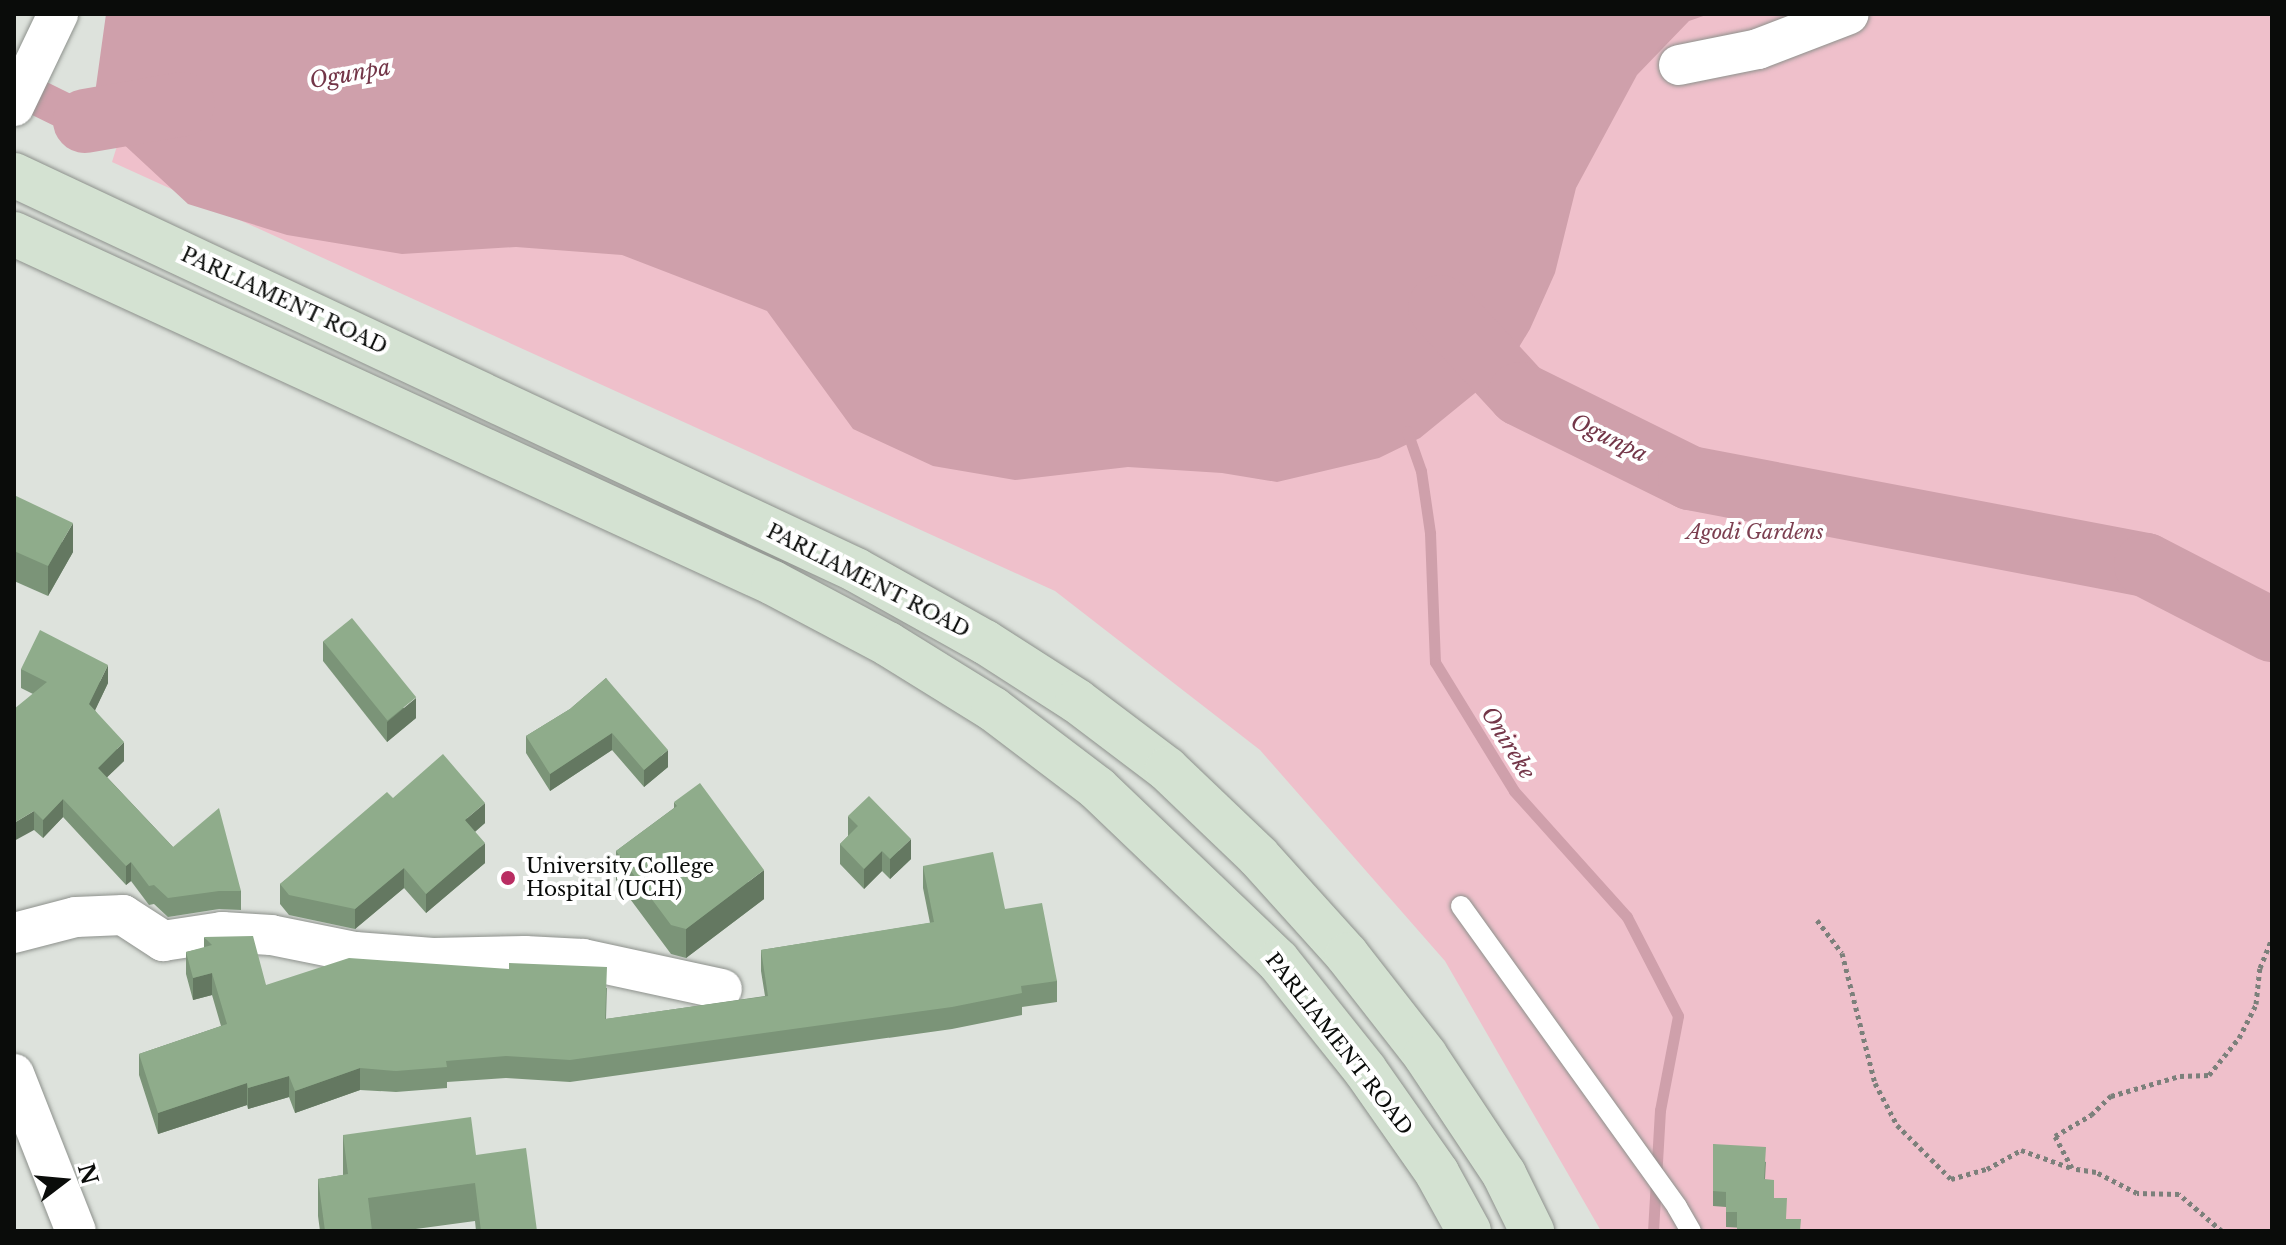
<!DOCTYPE html>
<style>
body{margin:0}
#map{position:relative;width:2286px;height:1245px;overflow:hidden;background:#dde2dc;font-family:"Libre Baskerville",serif}
div>[style]{position:absolute}
[style*='--x']{left:calc(var(--x)*1px);top:calc(var(--y)*1px);width:calc(var(--w)*1px);rotate:calc(var(--a)*1deg)}
.green>*{inset:0;background:#efc0cb}
.water>*{inset:0;background:#cfa0ab}
.stream>*{height:11px;margin:-5.5px;padding:0 5.5px;transform-origin:5.5px;border-radius:5.5px;background:#cfa0ab}
.canal>*{height:36px;margin:-18px;padding:0 18px;transform-origin:18px;border-radius:18px;background:#cfa0ab}
.river>*{height:64px;margin:-32px;padding:0 32px;transform-origin:32px;border-radius:32px;background:#cfa0ab}
.path>*{height:5px;margin-top:-2.5px;transform-origin:0;background:repeating-linear-gradient(90deg,#7c807b 0 4px,transparent 0 8px)}
.roads{filter:drop-shadow(0 0 2px #8d918c) drop-shadow(0 0 2px #8d918c)}
.service>*{height:20px;margin:-10px;padding:0 10px;transform-origin:10px;border-radius:10px;background:#fff}
.minor>*{height:40px;margin:-20px;padding:0 20px;transform-origin:20px;border-radius:20px;background:#fff}
.secondary>*{height:44px;margin:-22px;padding:0 22px;transform-origin:22px;border-radius:22px;background:#d4e2d2}
.wall>*{inset:0;background:#7b9478}
.shaded-wall>*{inset:0;background:#647861}
.building>*{inset:0;background:#8fac8b;transform-origin:0 0}
.dots>*{width:22px;height:22px;translate:-50% -50%;box-sizing:border-box;border:4px solid #fff;border-radius:50%}
span{translate:-50% -50%;white-space:nowrap;text-align:center;line-height:1.15;-webkit-text-stroke:8px #fff;paint-order:stroke}
.street-label{font-size:20px;color:#0a0c0a}
.park-label{font-size:20px;color:#7c3f50;font-style:italic}
.poi-label{font-size:20px;color:#0a0c0a}
.left{translate:0 -50%;text-align:left}
.water-label{font-size:22px;color:#733648;font-style:italic}
.frame{position:absolute;inset:0;border:16px solid #0a0c0a;pointer-events:none}
.north{position:absolute;left:24px;top:1141px;width:80px;height:80px;-webkit-text-stroke:6px #fff;paint-order:stroke;rotate:74deg;font-size:22px;font-weight:700;line-height:32px;text-align:center;color:#0a0c0a}
.north::after{content:'';display:block;margin:auto;width:28px;height:36px;background:#0a0c0a;clip-path:polygon(50% 0,100% 100%,50% 72%,0 100%)}
</style>
<div id="map">
<div class="green">
<div style="clip-path:polygon(158px 14px,2272px 14px,2272px 1231px,1601px 1231px,1445px 961px,1260px 750px,1055px 591px,112px 162px)"></div>
</div>
<div class="water">
<div style="clip-path:polygon(106px 14px,1709px 14px,1689px 21px,1637px 75px,1576px 188px,1555px 273px,1530px 329px,1507px 367px,1420px 438px,1379px 458px,1277px 482px,1222px 473px,1128px 467px,1015px 480px,933px 466px,853px 429px,767px 311px,622px 255px,516px 247px,402px 254px,287px 235px,188px 204px,92px 115px)"></div>
</div>
<div class="stream">
<div style="--x:1407;--y:431;--w:42;--a:70.7"></div>
<div style="--x:1421;--y:471;--w:63;--a:81.7"></div>
<div style="--x:1430;--y:533;--w:129;--a:87.8"></div>
<div style="--x:1435;--y:662;--w:151;--a:58.5"></div>
<div style="--x:1514;--y:791;--w:169;--a:48.1"></div>
<div style="--x:1627;--y:917;--w:111;--a:62.7"></div>
<div style="--x:1678;--y:1016;--w:96;--a:100.8"></div>
<div style="--x:1660;--y:1110;--w:121;--a:93.3"></div>
</div>
<div class="canal">
<div style="--x:14;--y:86;--w:79;--a:26.2"></div>
</div>
<div class="river">
<div style="--x:85;--y:121;--w:99;--a:-9.8"></div>
<div style="--x:1440;--y:307;--w:118;--a:47.4"></div>
<div style="--x:1520;--y:394;--w:190;--a:26.3"></div>
<div style="--x:1690;--y:478;--w:464;--a:10.8"></div>
<div style="--x:2146;--y:565;--w:142;--a:27.3"></div>
</div>
<div class="path">
<div style="--x:1817;--y:920;--w:41;--a:52.9"></div>
<div style="--x:1842;--y:953;--w:134;--a:75.8"></div>
<div style="--x:1875;--y:1083;--w:47;--a:62.4"></div>
<div style="--x:1897;--y:1125;--w:76;--a:45"></div>
<div style="--x:1951;--y:1179;--w:37;--a:-16"></div>
<div style="--x:1987;--y:1169;--w:39;--a:-29"></div>
<div style="--x:2021;--y:1150;--w:53;--a:19.8"></div>
<div style="--x:2222;--y:1231;--w:57;--a:-139.3"></div>
<div style="--x:2179;--y:1194;--w:42;--a:-178.6"></div>
<div style="--x:2137;--y:1193;--w:46;--a:-152.9"></div>
<div style="--x:2096;--y:1172;--w:24;--a:-171"></div>
<div style="--x:2072;--y:1168;--w:36;--a:-118"></div>
<div style="--x:2055;--y:1136;--w:42;--a:-30.3"></div>
<div style="--x:2091;--y:1115;--w:28;--a:-44"></div>
<div style="--x:2111;--y:1096;--w:72;--a:-16.2"></div>
<div style="--x:2180;--y:1076;--w:29;--a:-2"></div>
<div style="--x:2209;--y:1075;--w:48;--a:-51"></div>
<div style="--x:2239;--y:1038;--w:38;--a:-63"></div>
<div style="--x:2256;--y:1004;--w:36;--a:-84"></div>
<div style="--x:2260;--y:968;--w:31;--a:-68"></div>
</div>
<div class="roads">
<div class="service">
<div style="--x:1461;--y:906;--w:370;--a:54.3"></div>
<div style="--x:1677;--y:1207;--w:28;--a:60"></div>
</div>
<div class="minor">
<div style="--x:1679;--y:65;--w:81;--a:-11.4"></div>
<div style="--x:1758;--y:49;--w:97;--a:-21"></div>
<div style="--x:14;--y:106;--w:102;--a:-64.4"></div>
<div style="--x:14;--y:933;--w:64;--a:-14.5"></div>
<div style="--x:76;--y:917;--w:47;--a:-2.4"></div>
<div style="--x:123;--y:915;--w:48;--a:33"></div>
<div style="--x:163;--y:941;--w:60;--a:-8.7"></div>
<div style="--x:222;--y:932;--w:49;--a:3.5"></div>
<div style="--x:271;--y:935;--w:86;--a:11.4"></div>
<div style="--x:355;--y:952;--w:78;--a:4.4"></div>
<div style="--x:433;--y:958;--w:92;--a:-1.2"></div>
<div style="--x:525;--y:956;--w:58;--a:3"></div>
<div style="--x:583;--y:959;--w:142;--a:12.2"></div>
<div style="--x:14;--y:1074;--w:169;--a:68.5"></div>
</div>
<div class="secondary">
<div style="--x:14;--y:175;--w:930;--a:25.13"></div>
<div style="--x:856;--y:570;--w:148;--a:29.2"></div>
<div style="--x:985;--y:642;--w:109;--a:32.7"></div>
<div style="--x:1077;--y:701;--w:113;--a:37.1"></div>
<div style="--x:1167;--y:769;--w:126;--a:43.7"></div>
<div style="--x:1258;--y:856;--w:133;--a:48"></div>
<div style="--x:1347;--y:955;--w:127;--a:52"></div>
<div style="--x:1425;--y:1055;--w:143;--a:56.4"></div>
<div style="--x:1504;--y:1174;--w:64;--a:63.8"></div>
<div style="--x:14;--y:234;--w:835;--a:24.69"></div>
<div style="--x:773;--y:583;--w:130;--a:27.9"></div>
<div style="--x:888;--y:644;--w:123;--a:31.8"></div>
<div style="--x:993;--y:709;--w:131;--a:37.2"></div>
<div style="--x:1097;--y:788;--w:250;--a:43.7"></div>
<div style="--x:1278;--y:961;--w:139;--a:51.4"></div>
<div style="--x:1365;--y:1070;--w:126;--a:55"></div>
<div style="--x:1437;--y:1173;--w:66;--a:61.1"></div>
</div>
</div>
<div class="wall">
<div style="clip-path:polygon(14px 495px,73px 552px,48px 596px,14px 581px)"></div>
<div style="clip-path:polygon(323px 641px,416px 718px,387px 742px,323px 661px)"></div>
<div style="clip-path:polygon(21px 669px,108px 683px,95px 710px,124px 761px,107px 777px,173px 847px,241px 891px,241px 910px,219px 909px,168px 917px,154px 904px,149px 905px,131px 881px,126px 885px,63px 817px,43px 838px,34px 830px,33px 694px,21px 688px)"></div>
<div style="clip-path:polygon(606px 678px,668px 767px,644px 787px,612px 750px,550px 791px,526px 753px,526px 736px,570px 709px)"></div>
<div style="clip-path:polygon(393px 798px,485px 823px,475px 832px,485px 863px,426px 913px,404px 888px,355px 929px,289px 915px,280px 904px,280px 884px)"></div>
<div style="clip-path:polygon(674px 802px,764px 899px,686px 958px,671px 954px,616px 880px,616px 851px,674px 808px)"></div>
<div style="clip-path:polygon(848px 816px,911px 859px,890px 879px,882px 871px,864px 889px,840px 864px,840px 844px,848px 836px)"></div>
<div style="clip-path:polygon(923px 866px,1005px 909px,1057px 981px,1057px 1002px,1022px 1007px,1022px 1015px,952px 1029px,570px 1082px,506px 1078px,447px 1082px,447px 1088px,396px 1092px,360px 1090px,295px 1113px,289px 1097px,248px 1109px,247px 1105px,158px 1134px,139px 1075px,139px 1054px,221px 1026px,212px 995px,193px 1000px,186px 974px,186px 952px,204px 948px,204px 937px,266px 985px,607px 988px,606px 1019px,765px 996px,761px 971px,761px 950px,930px 923px,923px 888px)"></div>
<div style="clip-path:polygon(343px 1135px,476px 1155px,537px 1231px,476px 1231px,475px 1221px,401px 1231px,320px 1231px,318px 1216px,318px 1179px,343px 1175px)"></div>
<div style="clip-path:polygon(1713px 1144px,1766px 1162px,1765px 1179px,1774px 1198px,1786px 1219px,1801px 1231px,1726px 1227px,1726px 1207px,1713px 1206px)"></div>
</div>
<div class="shaded-wall">
<div style="clip-path:polygon(73px 523px,73px 552px,48px 596px,48px 566px)"></div>
<div style="clip-path:polygon(108px 665px,108px 683px,89px 723px,89px 704px)"></div>
<div style="clip-path:polygon(416px 698px,416px 718px,387px 742px,387px 722px)"></div>
<div style="clip-path:polygon(612px 733px,612px 750px,550px 791px,550px 774px)"></div>
<div style="clip-path:polygon(124px 742px,124px 761px,98px 786px,98px 768px)"></div>
<div style="clip-path:polygon(668px 750px,668px 767px,644px 787px,644px 770px)"></div>
<div style="clip-path:polygon(63px 799px,63px 817px,43px 838px,43px 820px)"></div>
<div style="clip-path:polygon(485px 803px,485px 823px,465px 840px,465px 820px)"></div>
<div style="clip-path:polygon(34px 811px,34px 830px,14px 841px,14px 823px)"></div>
<div style="clip-path:polygon(911px 839px,911px 859px,890px 879px,890px 859px)"></div>
<div style="clip-path:polygon(485px 843px,485px 863px,426px 913px,426px 894px)"></div>
<div style="clip-path:polygon(882px 851px,882px 871px,864px 889px,864px 869px)"></div>
<div style="clip-path:polygon(131px 862px,131px 881px,126px 885px,126px 866px)"></div>
<div style="clip-path:polygon(404px 868px,404px 888px,355px 929px,355px 909px)"></div>
<div style="clip-path:polygon(764px 870px,764px 899px,686px 958px,686px 929px)"></div>
<div style="clip-path:polygon(212px 973px,212px 995px,193px 1000px,193px 978px)"></div>
<div style="clip-path:polygon(360px 1068px,360px 1090px,295px 1113px,295px 1091px)"></div>
<div style="clip-path:polygon(289px 1076px,289px 1097px,248px 1109px,248px 1088px)"></div>
<div style="clip-path:polygon(247px 1083px,247px 1105px,158px 1134px,158px 1113px)"></div>
</div>
<div class="building">
<div style="clip-path:polygon(14px 495px,73px 523px,48px 566px,14px 551px)"></div>
<div style="left:352px;top:618px;width:102px;height:37px;rotate:51deg"></div>
<div style="clip-path:polygon(40px 630px,108px 665px,89px 704px,124px 742px,98px 768px,173px 847px,219px 808px,241px 891px,219px 891px,168px 898px,154px 885px,149px 886px,131px 862px,126px 866px,63px 799px,43px 820px,34px 811px,14px 823px,14px 709px,47px 682px,21px 669px)"></div>
<div style="clip-path:polygon(606px 678px,668px 750px,644px 770px,612px 733px,550px 774px,526px 736px,570px 709px)"></div>
<div style="clip-path:polygon(443px 754px,485px 803px,465px 820px,485px 843px,426px 894px,404px 868px,355px 909px,289px 895px,280px 884px,387px 792px,393px 798px)"></div>
<div style="clip-path:polygon(700px 783px,764px 870px,686px 929px,671px 925px,616px 851px,677px 806px,674px 802px)"></div>
<div style="clip-path:polygon(869px 796px,911px 839px,890px 859px,882px 851px,864px 869px,840px 844px,858px 826px,848px 816px)"></div>
<div style="clip-path:polygon(993px 852px,1005px 909px,1042px 903px,1057px 981px,1021px 986px,1022px 993px,952px 1007px,570px 1060px,506px 1056px,446px 1061px,447px 1067px,396px 1071px,360px 1068px,295px 1091px,289px 1076px,248px 1088px,247px 1083px,158px 1113px,139px 1054px,227px 1024px,212px 973px,193px 978px,186px 952px,212px 945px,204px 937px,253px 936px,266px 985px,349px 958px,509px 969px,509px 963px,607px 967px,605px 1019px,768px 996px,761px 950px,934px 922px,923px 866px)"></div>
<div style="clip-path:polygon(471px 1117px,476px 1155px,526px 1148px,537px 1231px,481px 1231px,475px 1183px,368px 1198px,372px 1231px,325px 1231px,318px 1179px,348px 1174px,343px 1135px)"></div>
<div style="clip-path:polygon(1713px 1144px,1766px 1147px,1764px 1179px,1774px 1180px,1774px 1198px,1787px 1198px,1786px 1219px,1801px 1219px,1800px 1231px,1737px 1231px,1737px 1212px,1726px 1212px,1726px 1192px,1713px 1191px)"></div>
</div>
<div class="dots">
<div style="left:508px;top:878px;background:#b92d62"></div>
</div>
<div class="street-label">
<span style="left:284px;top:301px;rotate:25deg">PARLIAMENT ROAD</span>
<span style="left:868px;top:581px;rotate:27deg">PARLIAMENT ROAD</span>
<span style="left:1339px;top:1044px;rotate:52deg">PARLIAMENT ROAD</span>
</div>
<div class="park-label">
<span style="left:1755px;top:532px">Agodi Gardens</span>
</div>
<div class="poi-label">
<span class="left" style="left:526px;top:878px">University College<br>Hospital (UCH)</span>
</div>
<div class="water-label">
<span style="left:350px;top:74px;rotate:-10deg">Ogunpa</span>
<span style="left:1609px;top:438px;rotate:26deg">Ogunpa</span>
<span style="left:1508px;top:743px;rotate:58deg">Onireke</span>
</div>
<div class="frame"></div>
<div class="north">N</div>
</div>
